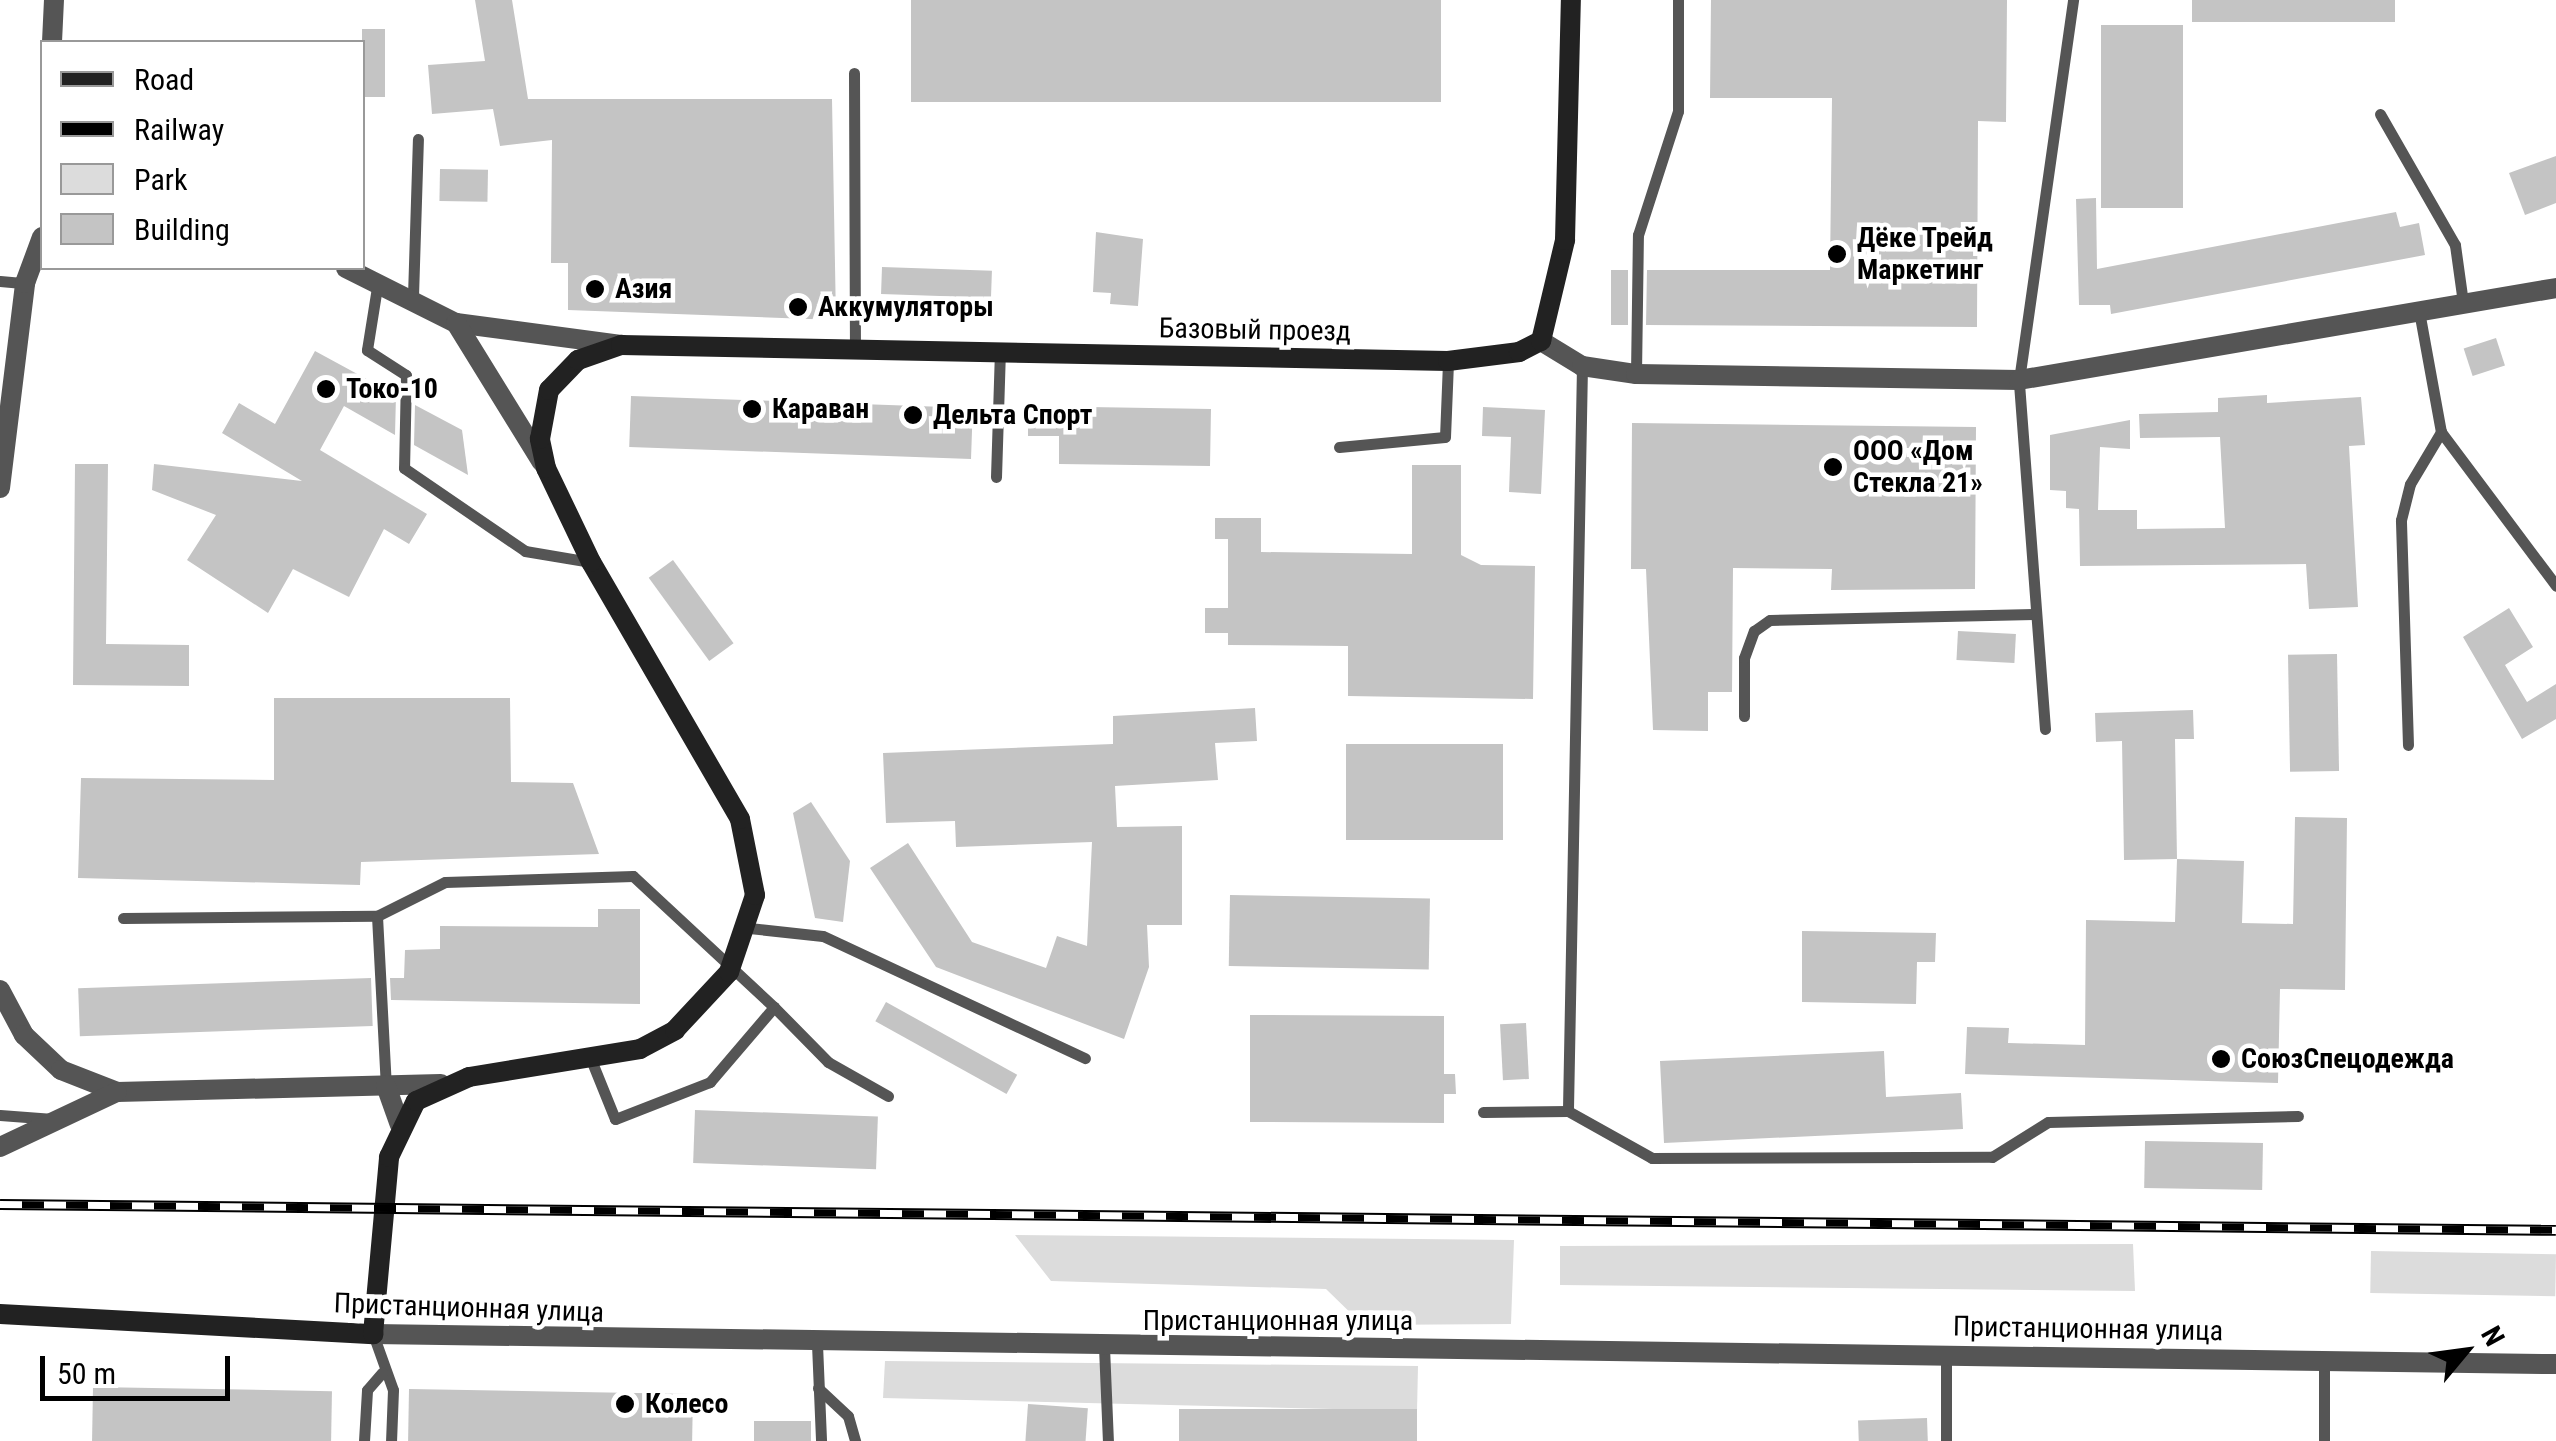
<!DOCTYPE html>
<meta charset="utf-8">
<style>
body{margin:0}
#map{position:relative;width:2556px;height:1441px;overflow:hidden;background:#fff;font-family:"Roboto Condensed",sans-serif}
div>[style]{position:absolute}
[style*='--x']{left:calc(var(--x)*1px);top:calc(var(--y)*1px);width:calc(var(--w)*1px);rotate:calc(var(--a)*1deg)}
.green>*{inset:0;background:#dcdcdc;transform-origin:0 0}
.building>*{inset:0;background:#c4c4c4;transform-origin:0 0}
.lane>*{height:11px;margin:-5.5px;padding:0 5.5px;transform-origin:5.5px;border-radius:5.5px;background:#555}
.street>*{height:20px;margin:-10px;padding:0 10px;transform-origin:10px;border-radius:10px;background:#555}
.secondary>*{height:20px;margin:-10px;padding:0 10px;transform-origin:10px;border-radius:10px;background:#222}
.rail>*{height:11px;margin-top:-5.5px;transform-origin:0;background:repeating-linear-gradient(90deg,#fff 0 22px,#000 0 44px);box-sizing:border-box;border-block:2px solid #000}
.dots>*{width:28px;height:28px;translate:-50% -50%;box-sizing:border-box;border:5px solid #fff;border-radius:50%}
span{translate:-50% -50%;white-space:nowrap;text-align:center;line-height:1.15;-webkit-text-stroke:9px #fff;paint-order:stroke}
.poi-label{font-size:28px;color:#000;font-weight:700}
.left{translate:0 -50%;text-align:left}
.street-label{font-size:28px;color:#000}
.legend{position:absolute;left:40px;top:40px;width:325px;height:230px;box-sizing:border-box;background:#fff;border:2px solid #999;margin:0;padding:12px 18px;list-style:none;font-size:30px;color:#000}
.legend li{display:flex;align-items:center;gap:20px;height:50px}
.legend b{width:50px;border:2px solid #999}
.north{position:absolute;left:2416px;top:1301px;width:100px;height:100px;-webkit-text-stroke:8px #fff;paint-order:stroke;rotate:61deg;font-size:28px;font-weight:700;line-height:40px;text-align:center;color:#000}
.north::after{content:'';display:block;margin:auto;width:35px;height:45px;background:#000;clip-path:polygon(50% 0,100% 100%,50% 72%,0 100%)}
.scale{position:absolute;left:40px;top:1356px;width:190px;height:45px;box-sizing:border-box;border:5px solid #000;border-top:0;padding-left:12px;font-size:30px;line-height:35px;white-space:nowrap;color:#000;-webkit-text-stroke:8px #fff;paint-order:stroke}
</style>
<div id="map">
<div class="green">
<div style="clip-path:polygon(1015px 1235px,1514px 1240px,1511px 1324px,1363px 1325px,1326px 1289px,1051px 1281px)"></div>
<div style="clip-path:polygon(2133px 1244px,2135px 1291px,1560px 1285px,1560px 1246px)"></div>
<div style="left:2371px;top:1251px;width:185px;height:42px;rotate:1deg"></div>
<div style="clip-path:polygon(885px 1361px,1418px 1366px,1417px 1411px,883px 1398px)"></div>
</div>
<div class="building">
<div style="clip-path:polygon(475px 0,512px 0,528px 99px,832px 99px,836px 320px,568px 310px,568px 263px,551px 263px,552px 140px,500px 146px,493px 109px,432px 114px,428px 65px,485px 61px)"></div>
<div style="left:911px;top:0;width:530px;height:102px"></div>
<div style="clip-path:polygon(1711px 0,2007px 0,2006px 122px,1978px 121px,1977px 327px,1646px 325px,1647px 270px,1830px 270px,1832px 98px,1710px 98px)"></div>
<div style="left:2192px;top:0;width:203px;height:22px"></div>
<div style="left:2101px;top:25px;width:82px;height:183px"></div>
<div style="left:362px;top:29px;width:23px;height:68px"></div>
<div style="clip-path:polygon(2556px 156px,2556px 203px,2525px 215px,2509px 173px)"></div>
<div style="left:440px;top:169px;width:48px;height:32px;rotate:1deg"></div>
<div style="clip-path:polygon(2096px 198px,2097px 269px,2396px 212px,2400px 227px,2419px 223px,2425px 255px,2111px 314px,2110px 305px,2079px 305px,2076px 199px)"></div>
<div style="clip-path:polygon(1096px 232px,1143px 239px,1138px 306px,1110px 304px,1111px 293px,1093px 292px)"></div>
<div style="left:882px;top:267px;width:110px;height:27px;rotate:2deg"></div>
<div style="left:1611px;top:270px;width:17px;height:55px"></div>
<div style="left:2496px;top:338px;width:29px;height:34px;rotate:72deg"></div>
<div style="clip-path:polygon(315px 351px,396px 395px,395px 435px,344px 406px,320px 450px,427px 514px,409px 544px,384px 529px,349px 597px,293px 569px,268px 613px,187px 560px,216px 515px,152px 490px,154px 464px,302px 481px,222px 433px,239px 403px,275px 424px)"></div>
<div style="clip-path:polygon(2267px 395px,2267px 403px,2361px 397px,2365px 445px,2349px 446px,2358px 607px,2309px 609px,2306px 564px,2080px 566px,2079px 509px,2066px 508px,2066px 491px,2050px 490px,2050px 435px,2130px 420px,2130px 449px,2100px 447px,2098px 510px,2137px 510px,2137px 529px,2225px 528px,2220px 437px,2140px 438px,2139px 414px,2218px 412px,2218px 398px)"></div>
<div style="left:631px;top:396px;width:342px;height:51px;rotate:2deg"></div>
<div style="clip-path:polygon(415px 405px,462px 430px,468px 475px,414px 445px)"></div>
<div style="clip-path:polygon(1028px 406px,1211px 409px,1210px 466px,1059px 464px,1059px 436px,1028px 436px)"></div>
<div style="clip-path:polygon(1483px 407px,1545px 410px,1541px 494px,1509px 492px,1511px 437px,1482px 436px)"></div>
<div style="clip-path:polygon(1632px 423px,1976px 427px,1975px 589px,1831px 590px,1832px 569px,1733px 568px,1732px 692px,1708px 692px,1708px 731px,1653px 730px,1646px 569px,1631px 569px)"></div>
<div style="clip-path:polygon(75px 464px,108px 464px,106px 644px,189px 645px,189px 686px,73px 685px)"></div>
<div style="clip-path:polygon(1412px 465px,1461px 465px,1461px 555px,1481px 565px,1535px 566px,1533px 699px,1348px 696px,1348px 646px,1228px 645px,1228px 633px,1205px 633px,1205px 608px,1228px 608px,1228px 539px,1215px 539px,1215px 518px,1261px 518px,1261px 552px,1412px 554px)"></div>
<div style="left:673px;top:560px;width:103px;height:30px;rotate:54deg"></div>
<div style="clip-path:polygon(2509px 608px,2533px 647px,2505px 665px,2527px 702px,2556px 684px,2556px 719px,2522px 739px,2463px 637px)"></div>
<div style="left:1958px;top:631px;width:58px;height:29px;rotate:3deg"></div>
<div style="left:2337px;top:654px;width:117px;height:49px;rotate:89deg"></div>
<div style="clip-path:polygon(274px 698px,510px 698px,511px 782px,573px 783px,599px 854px,361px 862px,360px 885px,78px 878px,81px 778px,274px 780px)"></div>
<div style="clip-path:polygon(1255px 708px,1257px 741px,1215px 743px,1218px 780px,1115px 786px,1117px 827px,1182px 826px,1182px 925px,1147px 925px,1149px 967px,1124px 1039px,936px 967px,870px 868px,908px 843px,972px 942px,1046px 968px,1057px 936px,1087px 946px,1092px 842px,956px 847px,955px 821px,886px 823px,883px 753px,1113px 744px,1113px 716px)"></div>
<div style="clip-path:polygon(2193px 710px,2194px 739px,2175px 739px,2177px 859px,2124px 860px,2122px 741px,2096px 742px,2095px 713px)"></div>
<div style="left:1503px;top:744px;width:96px;height:157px;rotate:90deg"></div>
<div style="clip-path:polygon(811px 802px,850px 861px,843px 922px,815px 918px,793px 813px)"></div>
<div style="clip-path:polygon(2295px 817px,2347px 818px,2345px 990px,2280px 989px,2278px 1083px,1965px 1074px,1967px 1027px,2009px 1028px,2008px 1043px,2085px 1045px,2086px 920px,2175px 922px,2177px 859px,2244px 861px,2242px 923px,2293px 924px)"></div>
<div style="left:1230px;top:895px;width:200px;height:71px;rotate:1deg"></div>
<div style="clip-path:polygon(598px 909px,640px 909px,640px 1004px,391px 1000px,390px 978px,404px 978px,405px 950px,440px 949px,440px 926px,598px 927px)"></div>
<div style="clip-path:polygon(1802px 931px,1936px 933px,1935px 962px,1917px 962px,1916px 1004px,1802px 1002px)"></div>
<div style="left:371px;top:978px;width:48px;height:293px;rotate:88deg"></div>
<div style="left:886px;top:1002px;width:150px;height:22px;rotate:29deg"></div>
<div style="clip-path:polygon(1250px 1015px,1444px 1016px,1444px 1074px,1455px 1074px,1456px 1094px,1444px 1094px,1444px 1123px,1250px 1122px)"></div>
<div style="left:1526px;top:1023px;width:56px;height:26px;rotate:87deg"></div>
<div style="clip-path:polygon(1884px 1051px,1886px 1097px,1961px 1093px,1963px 1129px,1664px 1143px,1660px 1061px)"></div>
<div style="left:695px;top:1110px;width:183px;height:53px;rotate:2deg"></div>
<div style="left:2145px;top:1141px;width:118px;height:47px;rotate:1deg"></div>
<div style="left:93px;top:1387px;width:239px;height:54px;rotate:1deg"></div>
<div style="left:409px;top:1389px;width:284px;height:52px;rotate:1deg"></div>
<div style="left:1028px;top:1404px;width:60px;height:37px;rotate:4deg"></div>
<div style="left:1179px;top:1409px;width:238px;height:32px"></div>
<div style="left:1927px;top:1418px;width:23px;height:69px;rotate:88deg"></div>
<div style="left:754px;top:1421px;width:57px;height:20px"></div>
</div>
<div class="lane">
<div style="--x:854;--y:73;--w:279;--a:89.8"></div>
<div style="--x:2380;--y:114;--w:151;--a:60.2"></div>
<div style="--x:2455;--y:245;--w:59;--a:82.1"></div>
<div style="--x:0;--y:281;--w:25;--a:5"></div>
<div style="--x:378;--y:281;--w:70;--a:99.1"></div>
<div style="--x:367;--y:350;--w:46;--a:32.7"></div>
<div style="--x:406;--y:375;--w:93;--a:91.2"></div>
<div style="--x:404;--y:468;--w:147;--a:34.4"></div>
<div style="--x:525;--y:551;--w:67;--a:9.5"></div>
<div style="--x:413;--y:296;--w:157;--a:-88.2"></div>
<div style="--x:2419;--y:311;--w:123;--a:79.7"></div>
<div style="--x:2441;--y:432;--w:192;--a:53.2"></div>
<div style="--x:1582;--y:366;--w:745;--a:91.08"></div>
<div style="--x:1568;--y:1111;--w:96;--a:29.2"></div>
<div style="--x:1652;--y:1158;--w:340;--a:-0.2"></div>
<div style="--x:1992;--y:1157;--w:66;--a:-32"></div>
<div style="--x:2048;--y:1122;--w:250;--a:-1.4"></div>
<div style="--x:1636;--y:374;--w:139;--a:-89.2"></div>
<div style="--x:1638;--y:235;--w:130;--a:-72.1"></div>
<div style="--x:1678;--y:111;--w:111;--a:-90"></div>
<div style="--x:1339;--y:447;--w:106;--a:-5.4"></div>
<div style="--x:1445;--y:437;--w:76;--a:-87.7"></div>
<div style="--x:996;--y:477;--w:124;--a:-88.2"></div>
<div style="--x:1744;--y:716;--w:58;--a:-90"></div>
<div style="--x:1744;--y:658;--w:29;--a:-70"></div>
<div style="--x:1754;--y:631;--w:19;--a:-35"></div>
<div style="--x:1770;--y:620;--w:266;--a:-1.3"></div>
<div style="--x:2045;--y:729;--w:350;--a:-94.3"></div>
<div style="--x:2019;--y:380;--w:384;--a:-81.9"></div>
<div style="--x:2408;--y:745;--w:225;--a:-91.8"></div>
<div style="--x:2401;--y:520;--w:37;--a:-76"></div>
<div style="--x:2410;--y:484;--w:61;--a:-59.2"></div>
<div style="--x:377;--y:916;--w:170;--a:87"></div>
<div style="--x:123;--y:918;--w:254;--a:-0.5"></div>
<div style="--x:377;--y:916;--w:76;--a:-26.6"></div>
<div style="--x:445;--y:882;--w:188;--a:-1.8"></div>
<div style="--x:633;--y:876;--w:192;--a:42.9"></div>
<div style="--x:774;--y:1007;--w:99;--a:130.5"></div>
<div style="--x:710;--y:1082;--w:102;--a:158.7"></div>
<div style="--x:615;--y:1119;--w:61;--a:-112"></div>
<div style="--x:749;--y:928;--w:74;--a:6.2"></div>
<div style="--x:823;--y:936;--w:289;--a:25"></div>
<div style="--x:774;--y:1007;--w:77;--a:45.5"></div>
<div style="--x:828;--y:1062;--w:69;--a:29.5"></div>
<div style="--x:1483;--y:1112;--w:85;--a:-0.7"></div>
<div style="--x:0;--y:1115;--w:53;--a:4.3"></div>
<div style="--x:373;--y:1334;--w:59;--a:70.3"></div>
<div style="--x:393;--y:1390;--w:51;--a:92.2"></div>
<div style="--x:817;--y:1344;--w:97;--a:87.6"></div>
<div style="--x:1104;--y:1347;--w:94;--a:87.6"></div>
<div style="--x:1946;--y:1354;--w:87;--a:90"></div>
<div style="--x:818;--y:1388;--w:41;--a:43"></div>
<div style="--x:848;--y:1416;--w:26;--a:74"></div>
<div style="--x:364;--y:1441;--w:51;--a:-86.6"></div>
<div style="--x:367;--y:1390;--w:23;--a:-49"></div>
<div style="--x:2324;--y:1441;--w:80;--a:-90"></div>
</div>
<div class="street">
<div style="--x:52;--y:42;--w:42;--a:-87.3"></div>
<div style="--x:346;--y:268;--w:123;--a:26.6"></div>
<div style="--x:456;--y:323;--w:166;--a:7.6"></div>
<div style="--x:456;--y:323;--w:163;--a:58.3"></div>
<div style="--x:1541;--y:341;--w:48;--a:31.4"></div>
<div style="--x:1582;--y:366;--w:55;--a:8.4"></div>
<div style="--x:1636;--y:374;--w:383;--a:0.9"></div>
<div style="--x:2019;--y:380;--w:545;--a:-9.72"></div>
<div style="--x:0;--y:488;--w:207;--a:-83"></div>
<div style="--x:25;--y:283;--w:49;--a:-69.7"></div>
<div style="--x:0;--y:990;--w:51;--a:61.9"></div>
<div style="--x:24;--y:1035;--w:51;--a:43.4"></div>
<div style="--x:61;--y:1070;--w:60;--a:21.4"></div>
<div style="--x:117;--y:1092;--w:324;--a:-1.4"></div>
<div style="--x:386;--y:1086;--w:41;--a:70.3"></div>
<div style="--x:0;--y:1147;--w:129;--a:-25.2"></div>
<div style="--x:373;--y:1334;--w:2183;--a:0.79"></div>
</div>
<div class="secondary">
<div style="--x:0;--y:1314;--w:374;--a:3.1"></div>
<div style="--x:373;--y:1334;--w:178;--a:-84.8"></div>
<div style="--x:389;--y:1157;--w:62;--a:-64.3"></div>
<div style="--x:416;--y:1101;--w:58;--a:-24.4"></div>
<div style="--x:469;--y:1077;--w:173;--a:-9.3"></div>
<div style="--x:640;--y:1049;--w:40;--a:-28"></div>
<div style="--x:675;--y:1030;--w:79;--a:-47"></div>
<div style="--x:729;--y:972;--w:81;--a:-71.3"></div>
<div style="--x:755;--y:895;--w:77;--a:-101.2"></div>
<div style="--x:740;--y:819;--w:297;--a:-120.1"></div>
<div style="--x:591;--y:562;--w:104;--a:-115.6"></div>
<div style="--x:546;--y:468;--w:30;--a:-102"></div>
<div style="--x:540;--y:439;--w:50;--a:-79.6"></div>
<div style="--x:549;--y:390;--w:42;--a:-46"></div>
<div style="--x:578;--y:360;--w:46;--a:-19.2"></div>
<div style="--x:621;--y:345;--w:827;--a:1.11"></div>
<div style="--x:1448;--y:361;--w:72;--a:-7.2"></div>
<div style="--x:1519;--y:352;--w:25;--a:-27"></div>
<div style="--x:1541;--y:341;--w:104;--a:-76.6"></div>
<div style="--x:1565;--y:240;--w:240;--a:-88.6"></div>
</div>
<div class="rail">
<div style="--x:0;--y:1204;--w:2556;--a:0.58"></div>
</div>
<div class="dots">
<div style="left:1837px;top:254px;background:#000"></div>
<div style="left:595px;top:289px;background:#000"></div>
<div style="left:798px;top:307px;background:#000"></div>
<div style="left:326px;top:389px;background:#000"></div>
<div style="left:752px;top:409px;background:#000"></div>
<div style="left:913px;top:415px;background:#000"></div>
<div style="left:1833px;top:467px;background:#000"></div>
<div style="left:2221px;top:1059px;background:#000"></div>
<div style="left:625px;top:1404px;background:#000"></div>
</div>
<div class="poi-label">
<span class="left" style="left:1857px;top:254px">Дёке Трейд<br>Маркетинг</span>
<span class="left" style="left:615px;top:289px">Азия</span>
<span class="left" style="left:818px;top:307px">Аккумуляторы</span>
<span class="left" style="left:346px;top:389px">Токо-10</span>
<span class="left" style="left:772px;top:409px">Караван</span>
<span class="left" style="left:933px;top:415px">Дельта Спорт</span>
<span class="left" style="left:1853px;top:467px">ООО «Дом<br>Стекла 21»</span>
<span class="left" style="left:2241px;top:1059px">СоюзСпецодежда</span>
<span class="left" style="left:645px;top:1404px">Колесо</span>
</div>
<div class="street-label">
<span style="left:1255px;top:330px;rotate:1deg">Базовый проезд</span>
<span style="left:469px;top:1308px;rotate:2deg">Пристанционная улица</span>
<span style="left:1278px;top:1321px">Пристанционная улица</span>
<span style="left:2088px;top:1329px;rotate:1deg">Пристанционная улица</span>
</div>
<ul class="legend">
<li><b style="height:12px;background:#222"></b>Road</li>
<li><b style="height:12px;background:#000"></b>Railway</li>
<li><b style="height:28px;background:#dcdcdc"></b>Park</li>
<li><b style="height:28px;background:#c4c4c4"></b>Building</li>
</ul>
<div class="north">N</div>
<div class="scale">50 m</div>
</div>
